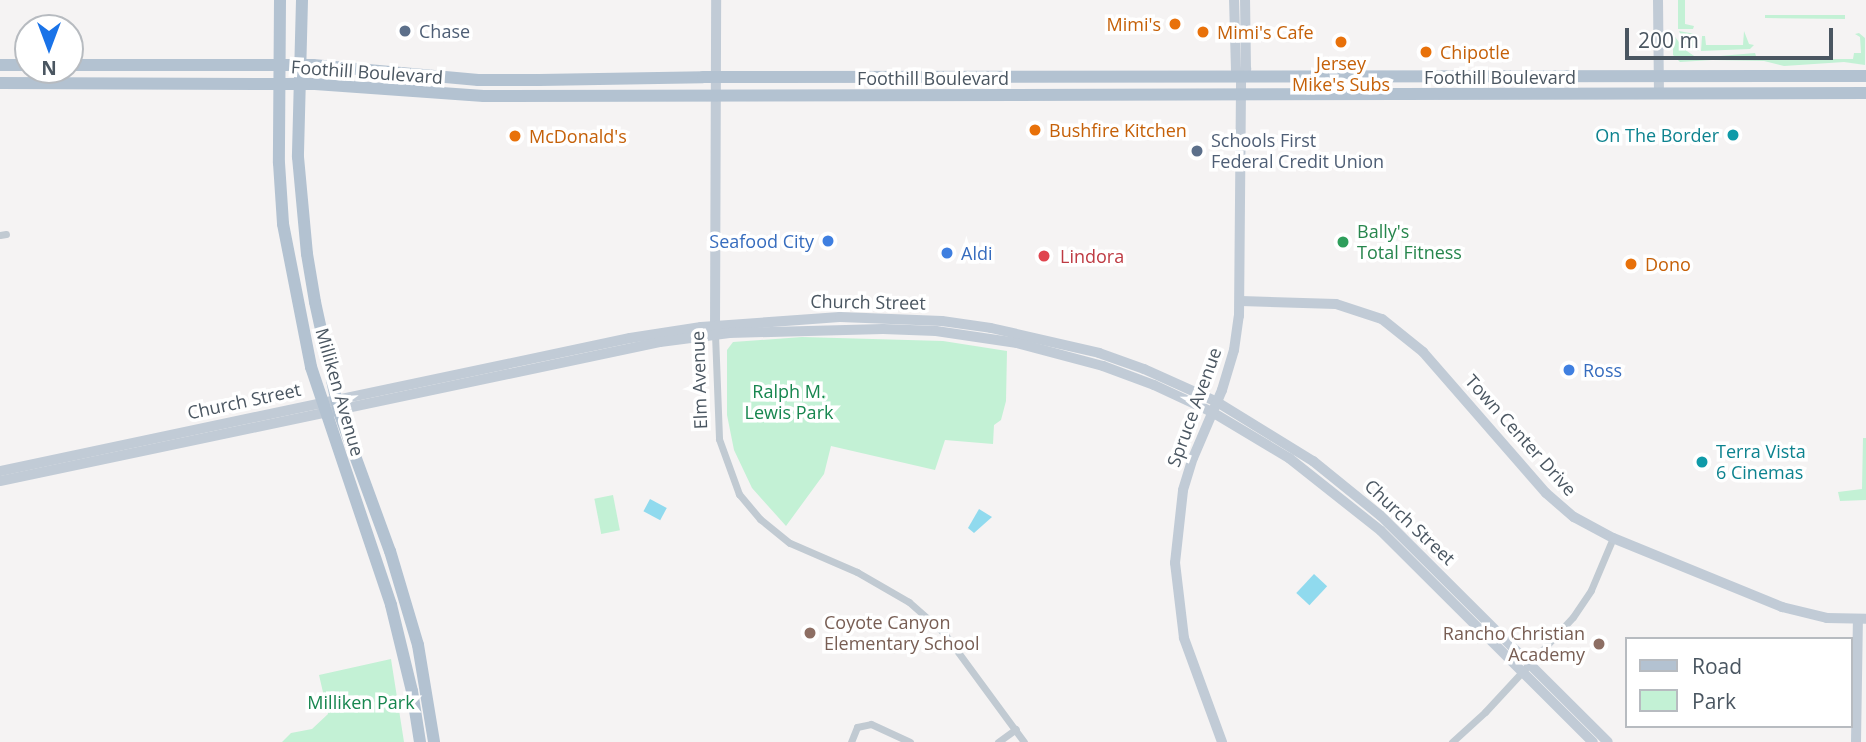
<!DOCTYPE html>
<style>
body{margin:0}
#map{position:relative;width:1866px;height:742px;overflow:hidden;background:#f5f3f3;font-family:"Open Sans",sans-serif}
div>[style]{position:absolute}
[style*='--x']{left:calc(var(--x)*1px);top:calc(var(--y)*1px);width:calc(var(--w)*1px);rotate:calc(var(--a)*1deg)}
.green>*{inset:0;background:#c3f1d5;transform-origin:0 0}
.water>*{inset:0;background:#90daee;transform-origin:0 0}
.street>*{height:7px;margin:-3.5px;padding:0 3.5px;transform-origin:3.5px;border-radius:3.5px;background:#c1cad2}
.secondary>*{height:10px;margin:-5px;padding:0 5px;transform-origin:5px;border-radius:5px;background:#c1cbd6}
.primary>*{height:12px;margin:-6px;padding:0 6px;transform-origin:6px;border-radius:6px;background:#b3c2d1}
.dots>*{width:19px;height:19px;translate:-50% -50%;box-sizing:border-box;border:4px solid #fff;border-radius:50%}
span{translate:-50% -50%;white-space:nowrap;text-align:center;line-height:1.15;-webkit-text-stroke:7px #fff;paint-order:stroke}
.food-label{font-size:18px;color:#c56008}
.right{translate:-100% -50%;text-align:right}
.left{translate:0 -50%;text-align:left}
.service-label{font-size:18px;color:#4e5e75}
.street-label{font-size:18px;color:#4a5661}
.culture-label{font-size:18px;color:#0d838f}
.leisure-label{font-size:18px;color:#27864d}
.shop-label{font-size:18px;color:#366cbe}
.health-label{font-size:18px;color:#be3a42}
.park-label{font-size:18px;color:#17864f}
.education-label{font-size:18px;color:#785e54}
.legend{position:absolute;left:1625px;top:637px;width:228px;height:91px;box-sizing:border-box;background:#fff;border:2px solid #b7bbc0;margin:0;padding:9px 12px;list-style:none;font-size:21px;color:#4a5661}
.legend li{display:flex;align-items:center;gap:14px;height:35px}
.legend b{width:35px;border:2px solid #b7bbc0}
.north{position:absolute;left:14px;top:14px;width:70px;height:70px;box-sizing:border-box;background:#fff;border:2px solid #b7bbc0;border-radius:50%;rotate:180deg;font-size:19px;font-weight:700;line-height:28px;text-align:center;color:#4a5661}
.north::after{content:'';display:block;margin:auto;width:24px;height:32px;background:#1a73e8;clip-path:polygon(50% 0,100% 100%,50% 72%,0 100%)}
.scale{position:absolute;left:1625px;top:28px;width:208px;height:32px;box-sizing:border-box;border:4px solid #4a5661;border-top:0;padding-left:9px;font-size:21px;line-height:24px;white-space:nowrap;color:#4a5661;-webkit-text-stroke:5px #fff;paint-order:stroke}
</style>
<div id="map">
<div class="green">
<div style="clip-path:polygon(1678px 0,1685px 0,1685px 24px,1694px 26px,1693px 29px,1678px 29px)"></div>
<div style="clip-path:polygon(1765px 15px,1845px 15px,1845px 19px,1765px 18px)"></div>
<div style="clip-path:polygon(1679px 31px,1695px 34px,1699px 51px,1686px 45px)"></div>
<div style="clip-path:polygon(1744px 31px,1749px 44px,1754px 45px,1750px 49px,1701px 51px,1702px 36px,1705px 36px,1706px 45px,1743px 45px)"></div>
<div style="clip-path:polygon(1859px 33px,1865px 38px,1865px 65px,1844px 62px,1784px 66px,1764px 61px,1712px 60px,1680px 62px,1673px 55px,1673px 34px,1684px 49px,1697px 58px,1755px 53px,1757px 59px,1853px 59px,1854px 53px,1861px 53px,1860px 37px,1855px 34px)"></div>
<div style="clip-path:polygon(802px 337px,943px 341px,1007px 351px,1006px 401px,1001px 420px,994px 425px,993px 444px,945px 440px,935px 470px,831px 446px,824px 474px,786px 526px,752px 488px,734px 450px,727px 415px,727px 350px,733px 342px)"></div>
<div style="clip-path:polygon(1863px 438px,1866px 438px,1866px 500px,1840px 501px,1838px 492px,1862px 489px)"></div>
<div style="left:613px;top:495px;width:36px;height:19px;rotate:79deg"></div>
<div style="clip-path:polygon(391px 659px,404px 742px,282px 742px,291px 733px,312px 729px,328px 714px,319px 675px)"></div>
</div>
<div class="water">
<div style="left:650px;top:499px;width:19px;height:14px;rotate:28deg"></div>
<div style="clip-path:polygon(979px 509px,992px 517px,974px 533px,968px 528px)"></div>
<div style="left:1314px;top:574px;width:18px;height:26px;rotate:43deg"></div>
</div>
<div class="street">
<div style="--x:0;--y:235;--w:6;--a:-9"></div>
<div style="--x:715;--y:334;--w:105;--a:87.8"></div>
<div style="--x:719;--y:439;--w:59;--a:70"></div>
<div style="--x:739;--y:494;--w:33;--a:50"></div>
<div style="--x:760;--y:519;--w:38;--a:39"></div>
<div style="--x:790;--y:543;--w:73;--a:23.4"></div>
<div style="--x:857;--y:572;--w:60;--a:30"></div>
<div style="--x:909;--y:602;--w:47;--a:41.5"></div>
<div style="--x:944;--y:633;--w:135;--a:53.7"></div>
<div style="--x:851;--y:742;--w:16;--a:-68"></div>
<div style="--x:857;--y:727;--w:14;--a:-12"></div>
<div style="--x:871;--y:724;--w:43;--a:24.8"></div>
<div style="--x:998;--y:742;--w:22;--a:-36"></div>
<div style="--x:1452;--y:742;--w:45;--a:-42.3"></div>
<div style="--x:1485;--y:712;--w:129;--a:-47.2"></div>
<div style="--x:1573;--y:617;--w:32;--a:-56"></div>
<div style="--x:1591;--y:590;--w:56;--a:-67.1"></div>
</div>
<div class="secondary">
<div style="--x:1658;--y:0;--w:94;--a:89.4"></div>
<div style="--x:1241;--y:76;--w:9;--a:-54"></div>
<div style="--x:1246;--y:69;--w:69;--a:-90.8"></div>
<div style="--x:1241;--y:301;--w:95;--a:1.8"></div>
<div style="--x:1336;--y:304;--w:48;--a:18.1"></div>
<div style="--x:1382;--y:319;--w:53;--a:38.8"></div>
<div style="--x:1423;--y:352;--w:187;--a:48.9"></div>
<div style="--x:1546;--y:493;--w:37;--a:41"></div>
<div style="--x:1574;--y:517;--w:44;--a:28.3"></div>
<div style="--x:1613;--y:538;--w:183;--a:22.2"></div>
<div style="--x:1782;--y:607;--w:46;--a:13.7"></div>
<div style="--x:1827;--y:618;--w:39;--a:1"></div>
<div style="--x:715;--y:332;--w:332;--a:-89.8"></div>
<div style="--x:0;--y:471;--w:644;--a:-11.92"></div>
<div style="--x:630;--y:338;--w:72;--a:-8.8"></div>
<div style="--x:701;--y:327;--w:139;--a:-4.1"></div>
<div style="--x:840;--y:317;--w:102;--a:2.2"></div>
<div style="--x:942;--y:321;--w:49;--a:8.1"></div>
<div style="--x:991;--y:328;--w:111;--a:13"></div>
<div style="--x:1099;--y:353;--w:48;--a:19.6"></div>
<div style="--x:1144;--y:369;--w:80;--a:24.3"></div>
<div style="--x:1217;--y:402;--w:113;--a:31.6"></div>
<div style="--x:1313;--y:461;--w:87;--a:39"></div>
<div style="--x:1381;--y:516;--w:320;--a:44.9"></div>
<div style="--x:0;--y:481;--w:674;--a:-11.89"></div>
<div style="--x:660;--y:342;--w:70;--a:-7.4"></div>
<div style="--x:729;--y:333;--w:154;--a:-1.5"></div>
<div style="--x:883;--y:329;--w:53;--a:2.2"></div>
<div style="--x:936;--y:331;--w:82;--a:8.4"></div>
<div style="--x:1017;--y:343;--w:89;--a:15"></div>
<div style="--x:1103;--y:366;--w:54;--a:20.4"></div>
<div style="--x:1154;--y:385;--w:64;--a:25"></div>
<div style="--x:1212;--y:412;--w:90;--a:30.9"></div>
<div style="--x:1289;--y:458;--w:117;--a:38.4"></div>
<div style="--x:1381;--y:531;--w:299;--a:44.9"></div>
<div style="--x:1222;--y:742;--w:111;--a:-110.1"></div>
<div style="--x:1184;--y:638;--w:76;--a:-96.8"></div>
<div style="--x:1175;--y:563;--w:73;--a:-83.7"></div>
<div style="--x:1183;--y:490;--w:34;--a:-73"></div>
<div style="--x:1193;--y:458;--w:74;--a:-66.9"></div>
<div style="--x:1222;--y:390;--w:42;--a:-73.3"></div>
<div style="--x:1234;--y:350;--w:34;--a:-82"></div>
<div style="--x:1239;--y:316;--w:240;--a:-89.5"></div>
<div style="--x:1241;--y:76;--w:8;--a:-130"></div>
<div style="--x:1236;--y:70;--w:70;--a:-91.6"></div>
<div style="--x:1856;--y:742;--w:123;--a:-89.1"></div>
</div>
<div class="primary">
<div style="--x:280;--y:0;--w:163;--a:90.4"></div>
<div style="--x:279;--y:163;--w:61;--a:86.2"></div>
<div style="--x:283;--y:224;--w:146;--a:78.9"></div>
<div style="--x:311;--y:367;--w:251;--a:71.4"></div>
<div style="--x:391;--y:605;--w:89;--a:76.3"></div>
<div style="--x:412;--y:691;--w:52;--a:81.1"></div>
<div style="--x:302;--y:0;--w:157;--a:91.5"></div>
<div style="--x:298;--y:157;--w:97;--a:84.7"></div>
<div style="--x:307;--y:254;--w:49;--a:80.5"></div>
<div style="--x:315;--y:302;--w:113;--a:77.7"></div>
<div style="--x:339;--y:412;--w:148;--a:69.9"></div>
<div style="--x:390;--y:551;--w:98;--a:73.4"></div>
<div style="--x:418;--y:645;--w:98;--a:80.6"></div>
<div style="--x:0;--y:65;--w:28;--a:0"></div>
<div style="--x:70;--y:65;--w:243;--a:0"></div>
<div style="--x:313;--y:65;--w:166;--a:5.2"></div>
<div style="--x:478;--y:80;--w:61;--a:0"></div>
<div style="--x:539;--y:80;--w:164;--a:-1"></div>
<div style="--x:703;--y:77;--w:1163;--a:-0.05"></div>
<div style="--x:0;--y:83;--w:315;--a:0.2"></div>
<div style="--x:315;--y:84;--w:169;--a:4.1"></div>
<div style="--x:484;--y:96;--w:1382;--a:-0.12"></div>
</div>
<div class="dots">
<div style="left:1175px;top:24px;background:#e8710a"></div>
<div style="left:405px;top:31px;background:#5c6f8a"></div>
<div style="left:1203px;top:32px;background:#e8710a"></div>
<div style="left:1341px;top:42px;background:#e8710a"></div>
<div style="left:1426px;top:52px;background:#e8710a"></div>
<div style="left:1035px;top:130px;background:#e8710a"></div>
<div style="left:1733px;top:135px;background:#0f9aa8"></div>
<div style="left:515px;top:136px;background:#e8710a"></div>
<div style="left:1197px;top:151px;background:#5c6f8a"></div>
<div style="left:828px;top:241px;background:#3f7fe0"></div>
<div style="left:1343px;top:242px;background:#2e9e5b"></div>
<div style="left:947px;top:253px;background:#3f7fe0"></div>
<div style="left:1044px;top:256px;background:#e0444e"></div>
<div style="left:1631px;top:264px;background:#e8710a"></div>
<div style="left:1569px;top:370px;background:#3f7fe0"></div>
<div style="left:1702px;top:462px;background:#0f9aa8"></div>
<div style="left:810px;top:633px;background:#8d6e63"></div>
<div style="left:1599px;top:644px;background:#8d6e63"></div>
</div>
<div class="food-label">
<span class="right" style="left:1161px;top:24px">Mimi's</span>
<span class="left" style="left:1217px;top:32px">Mimi's Cafe</span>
<span class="left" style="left:1440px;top:52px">Chipotle</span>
<span style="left:1341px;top:74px">Jersey<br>Mike's Subs</span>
<span class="left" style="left:1049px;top:130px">Bushfire Kitchen</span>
<span class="left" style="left:529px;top:136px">McDonald's</span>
<span class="left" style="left:1645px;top:264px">Dono</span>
</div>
<div class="service-label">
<span class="left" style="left:419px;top:31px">Chase</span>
<span class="left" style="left:1211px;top:151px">Schools First<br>Federal Credit Union</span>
</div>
<div class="street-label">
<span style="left:367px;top:72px;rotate:4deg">Foothill Boulevard</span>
<span style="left:1500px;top:77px">Foothill Boulevard</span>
<span style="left:933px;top:78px">Foothill Boulevard</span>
<span style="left:868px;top:302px;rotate:1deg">Church Street</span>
<span style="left:699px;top:380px;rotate:-92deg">Elm Avenue</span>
<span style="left:340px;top:392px;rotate:74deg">Milliken Avenue</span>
<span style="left:244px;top:401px;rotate:-12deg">Church Street</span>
<span style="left:1194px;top:407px;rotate:-70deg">Spruce Avenue</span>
<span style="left:1521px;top:435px;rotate:48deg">Town Center Drive</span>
<span style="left:1410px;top:522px;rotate:43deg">Church Street</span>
</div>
<div class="culture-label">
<span class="right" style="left:1719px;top:135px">On The Border</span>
<span class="left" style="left:1716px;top:462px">Terra Vista<br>6 Cinemas</span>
</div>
<div class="leisure-label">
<span class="left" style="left:1357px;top:242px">Bally's<br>Total Fitness</span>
</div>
<div class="shop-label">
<span class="right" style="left:814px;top:241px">Seafood City</span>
<span class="left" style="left:961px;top:253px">Aldi</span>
<span class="left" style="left:1583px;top:370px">Ross</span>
</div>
<div class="health-label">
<span class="left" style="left:1060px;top:256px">Lindora</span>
</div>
<div class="park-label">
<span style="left:789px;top:402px">Ralph M.<br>Lewis Park</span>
<span style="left:361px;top:702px">Milliken Park</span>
</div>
<div class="education-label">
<span class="left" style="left:824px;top:633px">Coyote Canyon<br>Elementary School</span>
<span class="right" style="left:1585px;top:644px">Rancho Christian<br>Academy</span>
</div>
<ul class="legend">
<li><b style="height:9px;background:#b3c2d1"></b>Road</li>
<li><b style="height:19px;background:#c3f1d5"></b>Park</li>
</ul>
<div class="north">N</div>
<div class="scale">200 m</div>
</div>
